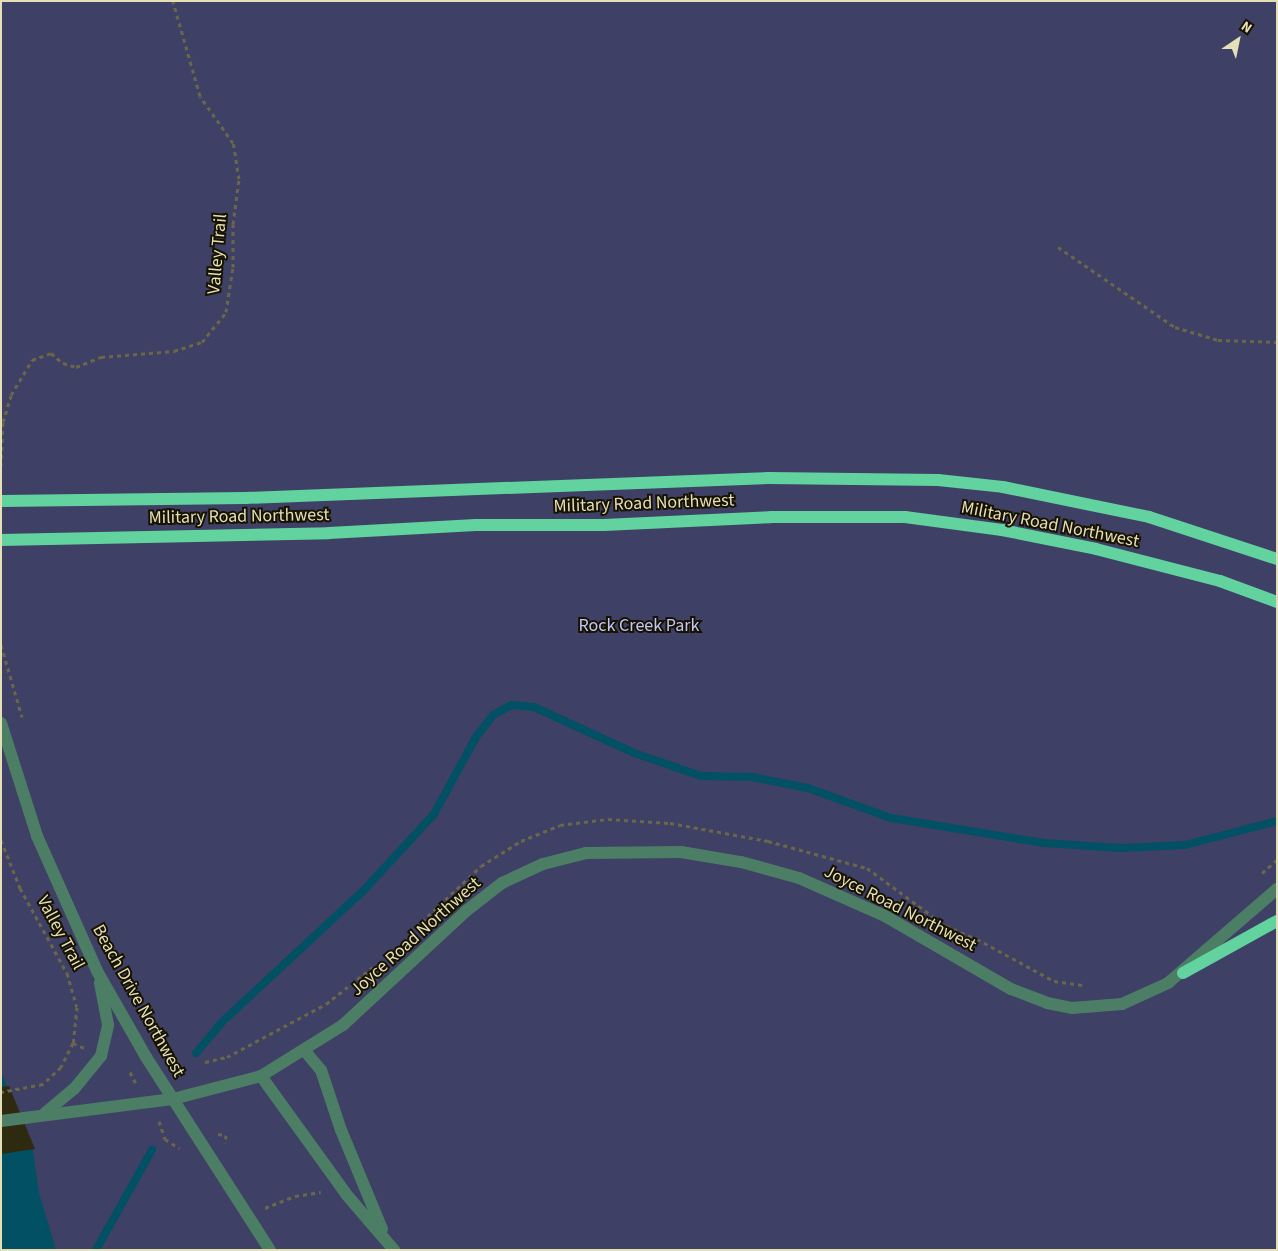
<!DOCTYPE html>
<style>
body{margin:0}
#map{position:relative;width:1278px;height:1251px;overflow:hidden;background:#2e2a10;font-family:"Source Sans 3",sans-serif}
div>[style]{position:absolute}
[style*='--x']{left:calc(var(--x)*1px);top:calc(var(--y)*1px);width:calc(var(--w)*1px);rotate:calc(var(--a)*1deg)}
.green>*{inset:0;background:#3e4066;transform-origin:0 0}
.water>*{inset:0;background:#025063}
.pier>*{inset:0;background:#2e2a10}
.stream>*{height:8px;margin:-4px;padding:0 4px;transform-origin:4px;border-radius:4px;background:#025063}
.path>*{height:3px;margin-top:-1.5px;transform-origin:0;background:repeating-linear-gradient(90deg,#6a6647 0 4px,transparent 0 8px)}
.minor>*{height:12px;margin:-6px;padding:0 6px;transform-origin:6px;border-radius:6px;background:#4b7e64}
.major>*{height:12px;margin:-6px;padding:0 6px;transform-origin:6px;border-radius:6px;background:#62d29e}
span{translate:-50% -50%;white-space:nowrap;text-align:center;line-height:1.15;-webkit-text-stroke:4px #171300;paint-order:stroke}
.street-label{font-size:18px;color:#e4dfb6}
.park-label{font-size:18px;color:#c2c6fa}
.frame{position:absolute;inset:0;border:2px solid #e4dfb6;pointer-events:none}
.north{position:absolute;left:1213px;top:15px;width:50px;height:50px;-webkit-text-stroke:4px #171300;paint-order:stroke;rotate:34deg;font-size:14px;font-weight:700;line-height:20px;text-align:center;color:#e4dfb6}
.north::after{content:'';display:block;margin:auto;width:18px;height:22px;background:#e4dfb6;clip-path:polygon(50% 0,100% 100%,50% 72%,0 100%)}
</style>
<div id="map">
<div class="green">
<div style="left:1px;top:1px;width:1276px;height:1249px"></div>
</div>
<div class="water">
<div style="clip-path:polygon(1px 1071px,33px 1151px,39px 1193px,56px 1250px,1px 1250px)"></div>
</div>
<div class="pier">
<div style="clip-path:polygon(9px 1086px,35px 1149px,1px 1154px,1px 1087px)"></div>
</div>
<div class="stream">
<div style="--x:196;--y:1053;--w:40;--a:-50"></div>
<div style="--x:222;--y:1022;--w:195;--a:-42.9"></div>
<div style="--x:365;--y:889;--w:102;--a:-47.4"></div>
<div style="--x:434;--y:814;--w:88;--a:-61.4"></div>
<div style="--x:476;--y:737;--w:28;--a:-52"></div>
<div style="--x:493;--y:715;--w:21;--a:-28"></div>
<div style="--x:512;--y:705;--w:22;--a:5"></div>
<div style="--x:534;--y:707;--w:110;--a:24.7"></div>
<div style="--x:634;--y:753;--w:71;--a:18.9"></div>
<div style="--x:701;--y:776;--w:51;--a:1.1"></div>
<div style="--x:752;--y:777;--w:57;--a:11.1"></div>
<div style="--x:808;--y:788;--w:88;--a:19.9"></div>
<div style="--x:891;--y:818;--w:155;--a:9.3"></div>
<div style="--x:1044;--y:843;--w:77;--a:3.7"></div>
<div style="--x:1121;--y:848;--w:64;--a:-2.7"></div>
<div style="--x:1185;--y:845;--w:95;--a:-14.6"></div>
<div style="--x:96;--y:1250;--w:115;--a:-60.8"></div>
</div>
<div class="path">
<div style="--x:1058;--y:247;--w:142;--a:34.4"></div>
<div style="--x:1175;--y:327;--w:45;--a:16.8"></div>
<div style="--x:1218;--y:340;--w:59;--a:1.9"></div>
<div style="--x:1;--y:466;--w:44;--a:-87.4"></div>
<div style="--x:3;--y:422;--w:28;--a:-73"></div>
<div style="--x:11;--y:395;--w:41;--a:-59"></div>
<div style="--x:32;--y:360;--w:20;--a:-20"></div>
<div style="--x:51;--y:353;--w:16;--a:40"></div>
<div style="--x:63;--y:363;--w:14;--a:17"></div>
<div style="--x:76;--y:367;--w:27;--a:-22"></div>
<div style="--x:101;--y:357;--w:73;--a:-4.7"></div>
<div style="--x:174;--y:351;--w:29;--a:-18"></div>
<div style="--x:202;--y:342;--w:38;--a:-51"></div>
<div style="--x:226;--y:312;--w:46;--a:-81.2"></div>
<div style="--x:233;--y:267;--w:43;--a:-90"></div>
<div style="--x:233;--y:224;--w:45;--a:-82.4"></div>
<div style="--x:239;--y:179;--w:36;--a:-99"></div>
<div style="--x:233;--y:143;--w:57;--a:-125.1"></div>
<div style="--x:200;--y:96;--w:99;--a:-105.9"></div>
<div style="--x:1;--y:645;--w:75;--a:73.7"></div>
<div style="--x:1;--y:840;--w:52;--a:68.4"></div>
<div style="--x:20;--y:888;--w:97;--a:61.1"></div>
<div style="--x:67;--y:973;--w:35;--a:74"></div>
<div style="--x:77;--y:1007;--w:36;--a:96"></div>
<div style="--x:73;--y:1043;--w:27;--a:117"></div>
<div style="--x:61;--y:1067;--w:25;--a:137"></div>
<div style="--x:43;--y:1084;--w:43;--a:169.2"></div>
<div style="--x:1262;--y:873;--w:20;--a:-41"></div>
<div style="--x:416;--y:927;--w:89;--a:-43.2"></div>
<div style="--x:481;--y:866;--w:47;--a:-32"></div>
<div style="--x:521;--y:841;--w:42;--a:-22.3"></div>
<div style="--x:560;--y:825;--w:48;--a:-7.1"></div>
<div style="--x:608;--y:819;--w:62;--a:3.7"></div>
<div style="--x:670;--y:823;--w:100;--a:10.4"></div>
<div style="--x:768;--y:841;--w:103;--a:15.3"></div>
<div style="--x:867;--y:868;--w:98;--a:36.3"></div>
<div style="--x:946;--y:926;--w:34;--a:23"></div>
<div style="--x:977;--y:939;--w:88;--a:28.6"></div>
<div style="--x:1054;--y:981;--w:30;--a:8"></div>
<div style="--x:73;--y:1043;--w:12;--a:24"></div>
<div style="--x:205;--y:1062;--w:23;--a:-13"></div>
<div style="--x:227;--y:1057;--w:112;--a:-28.2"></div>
<div style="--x:326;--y:1004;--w:60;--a:-38.2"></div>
<div style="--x:130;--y:1072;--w:13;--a:63"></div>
<div style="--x:159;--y:1121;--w:19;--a:72"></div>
<div style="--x:165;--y:1139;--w:17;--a:33"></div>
<div style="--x:218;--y:1134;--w:8;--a:7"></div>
<div style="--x:226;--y:1135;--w:8;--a:97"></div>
<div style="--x:265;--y:1208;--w:32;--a:-22"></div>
<div style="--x:295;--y:1196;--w:26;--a:-9"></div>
</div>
<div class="minor">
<div style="--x:1;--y:723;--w:119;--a:72.3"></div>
<div style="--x:37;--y:836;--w:148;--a:66"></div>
<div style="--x:97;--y:971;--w:99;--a:60.3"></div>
<div style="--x:146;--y:1057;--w:229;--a:57.3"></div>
<div style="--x:304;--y:1050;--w:26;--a:50"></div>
<div style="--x:321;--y:1070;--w:63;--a:71.6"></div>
<div style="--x:341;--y:1130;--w:107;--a:67.5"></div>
<div style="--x:261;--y:1076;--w:145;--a:54.2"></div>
<div style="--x:346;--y:1194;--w:74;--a:49.4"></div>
<div style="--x:45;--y:1113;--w:38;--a:-40"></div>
<div style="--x:74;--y:1089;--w:43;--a:-50.7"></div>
<div style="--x:101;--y:1056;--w:32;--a:-77"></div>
<div style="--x:108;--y:1025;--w:43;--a:-100.8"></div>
<div style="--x:1;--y:1121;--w:173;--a:-7.3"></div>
<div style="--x:173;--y:1099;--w:91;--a:-14.6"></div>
<div style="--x:261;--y:1076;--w:97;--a:-31.9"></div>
<div style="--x:343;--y:1025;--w:168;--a:-42.8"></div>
<div style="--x:466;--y:911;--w:46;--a:-37.9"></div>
<div style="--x:502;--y:883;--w:45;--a:-24.9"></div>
<div style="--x:543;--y:864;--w:44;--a:-14.3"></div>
<div style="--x:586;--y:853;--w:95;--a:-0.6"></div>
<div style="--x:681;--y:852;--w:61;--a:9.5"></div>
<div style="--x:741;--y:862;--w:60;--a:15.4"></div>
<div style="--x:799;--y:878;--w:94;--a:23.8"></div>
<div style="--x:885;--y:916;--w:146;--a:30.1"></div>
<div style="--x:1011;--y:989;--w:39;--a:21"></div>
<div style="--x:1047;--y:1003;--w:25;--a:11"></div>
<div style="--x:1072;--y:1008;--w:50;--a:-4.6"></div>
<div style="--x:1122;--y:1004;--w:51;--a:-24.5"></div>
<div style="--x:1168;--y:983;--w:144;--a:-40.8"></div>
</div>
<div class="major">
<div style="--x:1;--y:501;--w:244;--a:-0.7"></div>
<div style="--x:245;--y:498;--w:524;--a:-2.19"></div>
<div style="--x:769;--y:478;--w:169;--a:0.7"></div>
<div style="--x:938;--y:480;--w:65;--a:6.1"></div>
<div style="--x:1003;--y:487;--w:149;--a:11.6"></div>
<div style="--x:1149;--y:517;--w:135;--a:18.2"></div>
<div style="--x:1;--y:540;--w:328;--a:-1.2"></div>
<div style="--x:329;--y:533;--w:147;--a:-3.1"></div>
<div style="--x:476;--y:525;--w:128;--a:0"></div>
<div style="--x:604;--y:525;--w:167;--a:-2.7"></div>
<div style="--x:771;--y:517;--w:134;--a:0"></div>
<div style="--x:905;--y:517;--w:98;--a:7.6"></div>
<div style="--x:1002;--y:530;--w:96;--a:11.4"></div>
<div style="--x:1096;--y:549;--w:128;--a:14.5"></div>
<div style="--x:1220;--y:581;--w:61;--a:20.2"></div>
<div style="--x:1183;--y:973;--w:107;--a:-29"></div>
</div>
<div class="street-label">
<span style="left:218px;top:254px;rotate:-85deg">Valley Trail</span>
<span style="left:644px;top:504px;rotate:-2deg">Military Road Northwest</span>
<span style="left:239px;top:517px;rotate:-1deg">Military Road Northwest</span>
<span style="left:1050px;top:525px;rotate:11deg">Military Road Northwest</span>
<span style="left:900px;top:909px;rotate:27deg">Joyce Road Northwest</span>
<span style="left:60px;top:933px;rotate:62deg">Valley Trail</span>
<span style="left:416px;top:937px;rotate:-42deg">Joyce Road Northwest</span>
<span style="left:138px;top:1001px;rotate:61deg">Beach Drive Northwest</span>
</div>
<div class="park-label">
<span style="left:639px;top:626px">Rock Creek Park</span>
</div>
<div class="frame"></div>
<div class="north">N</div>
</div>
